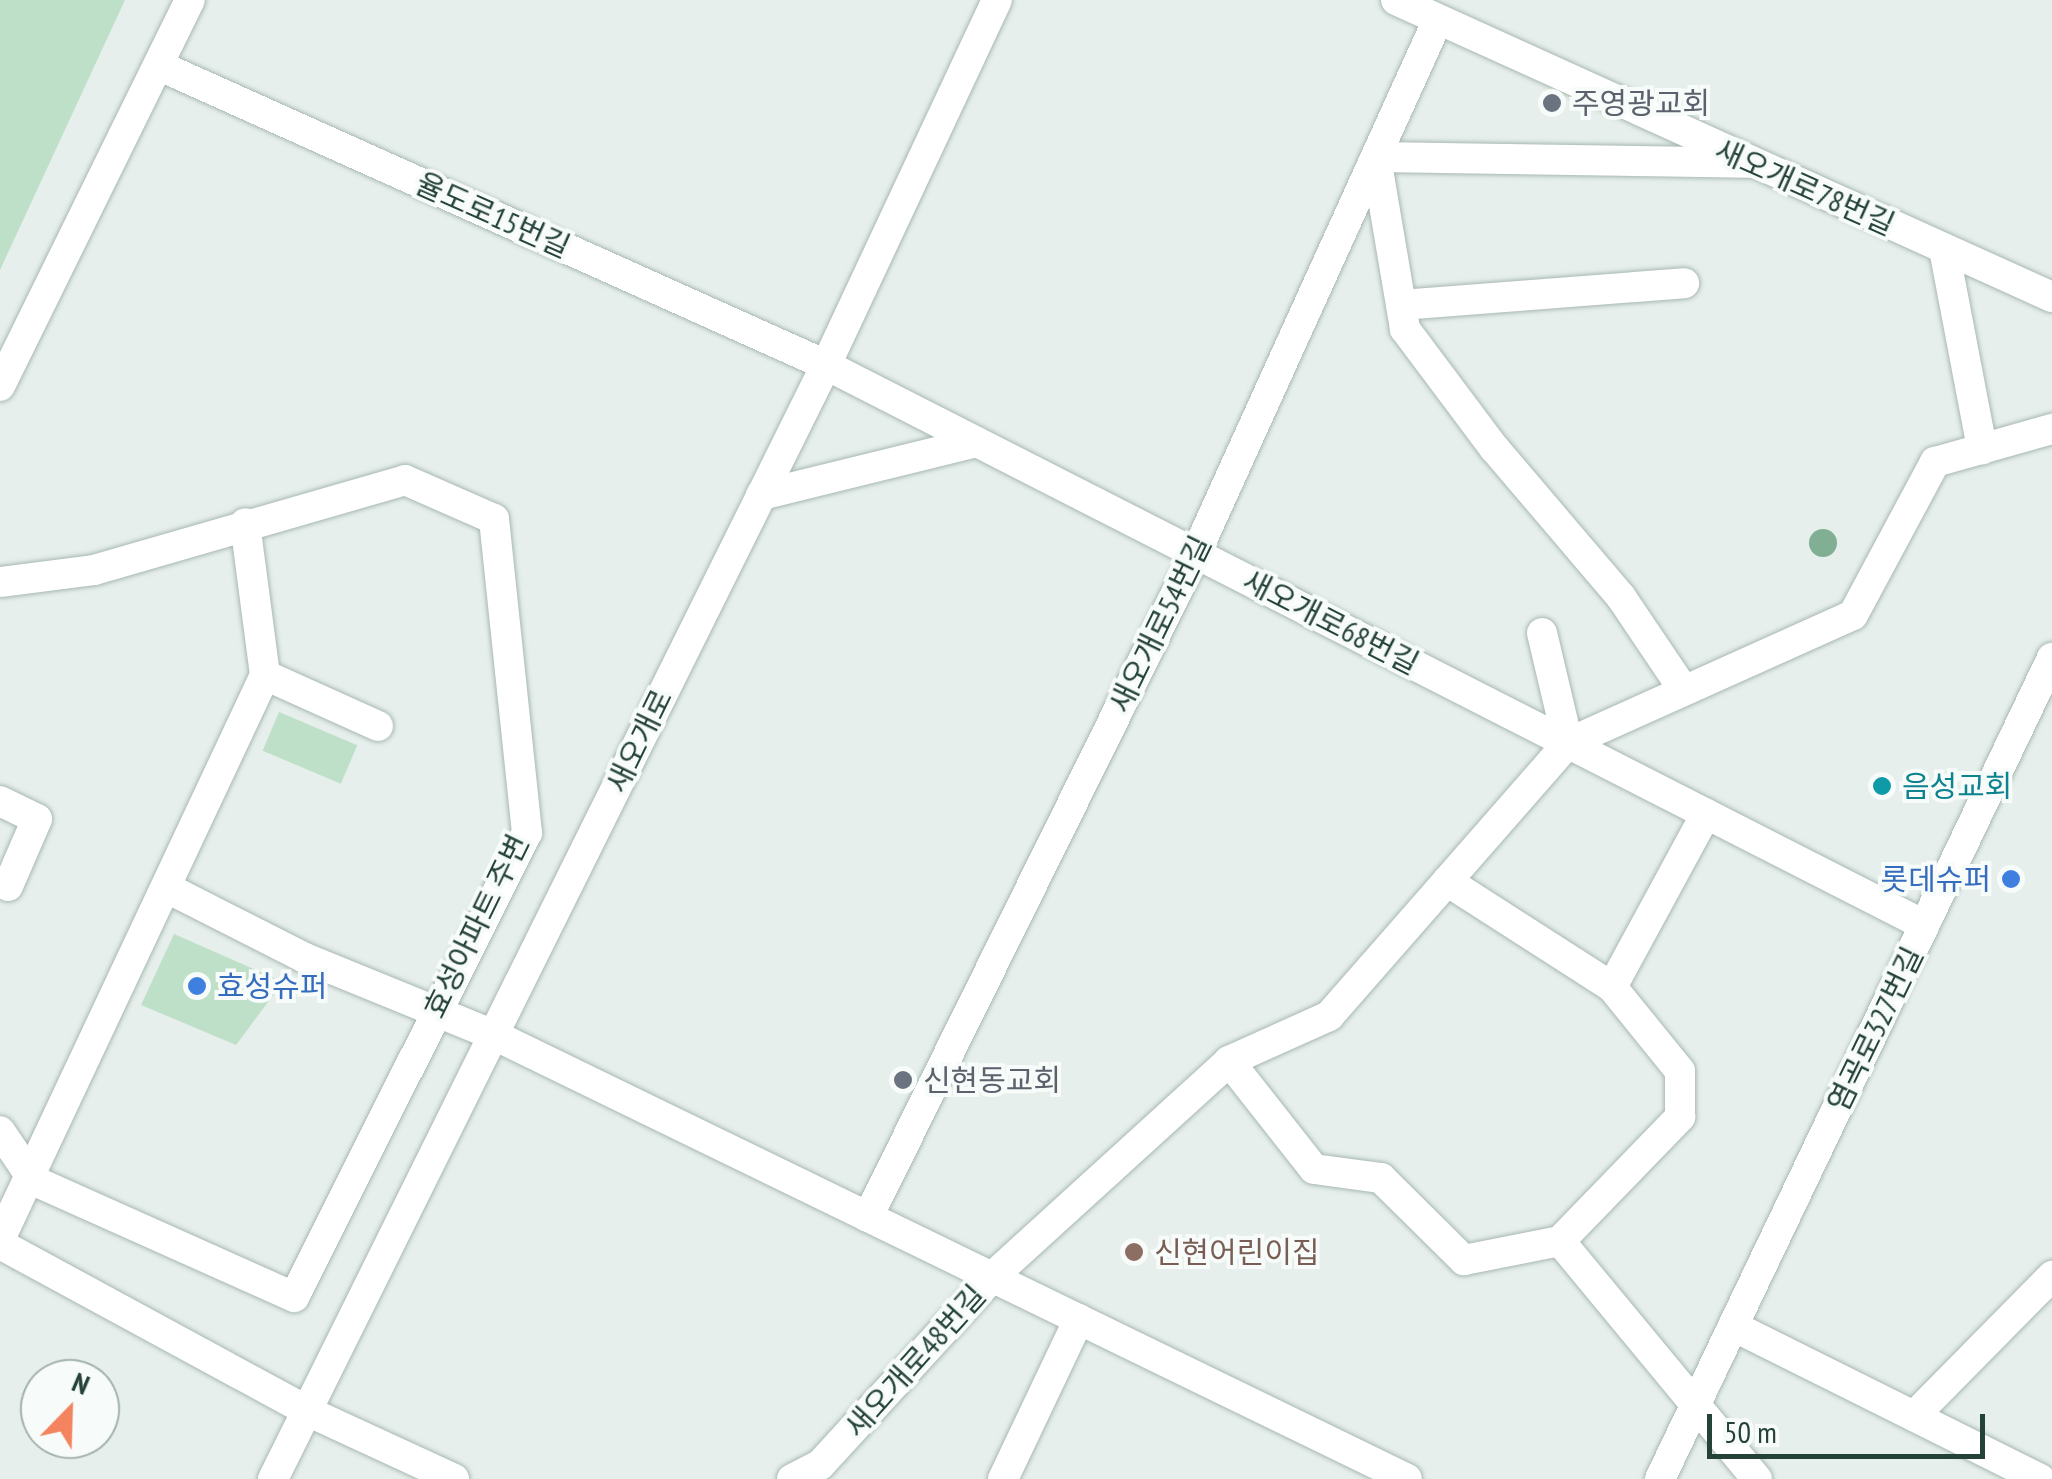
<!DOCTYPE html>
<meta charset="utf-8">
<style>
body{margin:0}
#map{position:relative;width:2052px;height:1479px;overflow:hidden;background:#e6efeb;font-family:"PT Sans Narrow","Noto Sans KR",sans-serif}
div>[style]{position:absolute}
.green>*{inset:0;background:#bfe0c8;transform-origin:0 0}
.roads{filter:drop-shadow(0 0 2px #a8b8b2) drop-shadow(0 0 2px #a8b8b2)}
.minor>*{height:30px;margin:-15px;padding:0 15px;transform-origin:15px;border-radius:15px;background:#fff}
.trees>*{width:28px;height:28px;margin:-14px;border-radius:50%;background:#80af93}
.dots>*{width:28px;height:28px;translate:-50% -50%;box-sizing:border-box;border:5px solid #f7fbf9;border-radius:50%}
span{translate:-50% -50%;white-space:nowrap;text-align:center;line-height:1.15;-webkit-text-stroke:8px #f7fbf9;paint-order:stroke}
.worship-label{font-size:30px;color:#5b616d}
.left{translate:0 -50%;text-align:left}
.street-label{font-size:30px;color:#24423a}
.culture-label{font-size:30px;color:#0d838f}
.shop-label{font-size:30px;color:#366cbe}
.right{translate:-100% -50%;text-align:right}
.education-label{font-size:30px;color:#785e54}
.north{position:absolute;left:20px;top:1359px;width:100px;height:100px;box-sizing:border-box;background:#f7fbf9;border:2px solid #a3b1ad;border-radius:50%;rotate:23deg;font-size:28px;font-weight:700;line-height:40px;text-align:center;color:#24423a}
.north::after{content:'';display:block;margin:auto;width:35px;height:45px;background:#f4845f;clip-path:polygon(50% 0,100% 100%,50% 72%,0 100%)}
.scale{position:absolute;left:1707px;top:1414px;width:278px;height:45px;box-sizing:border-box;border:5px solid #24423a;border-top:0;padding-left:12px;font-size:30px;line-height:35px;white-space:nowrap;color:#24423a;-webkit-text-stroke:8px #f7fbf9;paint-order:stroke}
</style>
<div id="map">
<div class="green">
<i style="clip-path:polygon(0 0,125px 0,0 270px)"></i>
<i style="left:279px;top:712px;width:85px;height:42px;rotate:23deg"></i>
<i style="clip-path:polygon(174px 934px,283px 982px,236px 1045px,141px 1005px)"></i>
</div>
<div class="roads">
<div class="minor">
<i style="left:1396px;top:0;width:720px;rotate:24.36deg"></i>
<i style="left:160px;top:66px;width:730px;rotate:24.18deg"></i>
<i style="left:826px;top:365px;width:1233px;rotate:27.02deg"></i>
<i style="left:1944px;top:249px;width:204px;rotate:79.2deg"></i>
<i style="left:1401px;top:305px;width:284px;rotate:-4.4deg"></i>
<i style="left:0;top:386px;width:430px;rotate:-63.8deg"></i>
<i style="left:761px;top:495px;width:222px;rotate:-13.8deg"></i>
<i style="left:0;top:582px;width:95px;rotate:-7.3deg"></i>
<i style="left:94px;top:570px;width:324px;rotate:-16.1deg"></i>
<i style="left:405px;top:480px;width:97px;rotate:23.7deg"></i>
<i style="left:494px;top:519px;width:316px;rotate:84deg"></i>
<i style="left:527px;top:833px;width:519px;rotate:116.66deg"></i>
<i style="left:294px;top:1297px;width:286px;rotate:-155.9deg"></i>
<i style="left:33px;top:1180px;width:59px;rotate:-124deg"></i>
<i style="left:1542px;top:633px;width:113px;rotate:76.7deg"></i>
<i style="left:265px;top:675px;width:124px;rotate:24.3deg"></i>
<i style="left:1683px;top:689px;width:111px;rotate:-124deg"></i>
<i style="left:1621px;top:597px;width:196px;rotate:-130.4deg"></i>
<i style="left:1494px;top:448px;width:149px;rotate:-126.8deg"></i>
<i style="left:1405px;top:329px;width:174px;rotate:-99.6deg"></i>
<i style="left:1376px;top:157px;width:374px;rotate:0.9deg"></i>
<i style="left:0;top:801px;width:41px;rotate:25.9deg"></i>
<i style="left:37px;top:819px;width:73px;rotate:113.4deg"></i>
<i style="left:167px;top:888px;width:155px;rotate:26.9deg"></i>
<i style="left:305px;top:958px;width:204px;rotate:22.2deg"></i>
<i style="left:494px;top:1035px;width:1015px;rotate:25.93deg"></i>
<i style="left:1612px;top:987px;width:197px;rotate:-61.5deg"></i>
<i style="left:1229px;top:1061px;width:137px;rotate:51.8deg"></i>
<i style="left:1314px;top:1169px;width:68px;rotate:7.7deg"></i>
<i style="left:1381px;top:1178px;width:117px;rotate:44.7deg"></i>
<i style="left:1464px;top:1260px;width:98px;rotate:-11.2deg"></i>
<i style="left:1560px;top:1241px;width:173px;rotate:-45.9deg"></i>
<i style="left:1680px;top:1117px;width:46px;rotate:-90deg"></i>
<i style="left:1680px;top:1071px;width:108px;rotate:-129deg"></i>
<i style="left:1612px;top:987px;width:196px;rotate:-147.3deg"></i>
<i style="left:868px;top:1217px;width:741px;rotate:-63.71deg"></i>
<i style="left:1196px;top:553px;width:581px;rotate:-65.6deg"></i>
<i style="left:0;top:1239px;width:623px;rotate:-64.83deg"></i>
<i style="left:265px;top:675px;width:153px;rotate:-97.5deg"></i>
<i style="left:1560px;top:1241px;width:309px;rotate:50.4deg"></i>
<i style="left:0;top:1244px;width:349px;rotate:28.5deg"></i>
<i style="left:307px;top:1411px;width:162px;rotate:24.8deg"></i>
<i style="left:1733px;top:1326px;width:343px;rotate:26.5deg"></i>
<i style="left:1914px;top:1416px;width:197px;rotate:-45.4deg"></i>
<i style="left:273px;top:1479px;width:1244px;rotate:-63.6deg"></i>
<i style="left:826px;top:365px;width:403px;rotate:-64.9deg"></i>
<i style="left:792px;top:1479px;width:31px;rotate:-27deg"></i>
<i style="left:820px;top:1465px;width:255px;rotate:-47.5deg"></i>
<i style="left:992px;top:1277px;width:321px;rotate:-42.3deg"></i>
<i style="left:1229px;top:1061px;width:110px;rotate:-24.2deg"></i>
<i style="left:1329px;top:1016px;width:363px;rotate:-48.8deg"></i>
<i style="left:1568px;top:743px;width:312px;rotate:-24.2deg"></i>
<i style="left:1853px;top:615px;width:174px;rotate:-61.8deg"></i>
<i style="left:1935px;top:462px;width:122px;rotate:-15.8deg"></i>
<i style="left:1003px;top:1479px;width:177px;rotate:-64.6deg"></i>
<i style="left:1660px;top:1479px;width:910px;rotate:-64.48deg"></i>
</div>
</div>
<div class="trees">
<i style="left:1823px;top:543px"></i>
</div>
<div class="dots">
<i style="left:1552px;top:103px;background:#6b7280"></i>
<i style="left:1882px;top:786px;background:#0f9aa8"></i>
<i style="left:2011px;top:879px;background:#3f7fe0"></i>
<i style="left:197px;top:986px;background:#3f7fe0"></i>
<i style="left:903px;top:1080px;background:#6b7280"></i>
<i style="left:1134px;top:1252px;background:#8d6e63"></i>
</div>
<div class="worship-label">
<span class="left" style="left:1572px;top:103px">주영광교회</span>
<span class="left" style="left:923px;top:1080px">신현동교회</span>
</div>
<div class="street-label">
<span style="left:1805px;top:187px;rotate:24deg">새오개로78번길</span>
<span style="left:493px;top:215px;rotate:24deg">율도로15번길</span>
<span style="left:1331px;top:622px;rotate:27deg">새오개로68번길</span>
<span style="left:1160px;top:624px;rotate:-64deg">새오개로54번길</span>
<span style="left:639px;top:741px;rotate:-64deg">새오개로</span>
<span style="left:476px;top:926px;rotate:-64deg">효성아파트 주변</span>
<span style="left:1875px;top:1029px;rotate:-64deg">염곡로327번길</span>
<span style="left:915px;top:1361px;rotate:-48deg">새오개로48번길</span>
</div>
<div class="culture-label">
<span class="left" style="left:1902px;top:786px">음성교회</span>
</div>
<div class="shop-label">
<span class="right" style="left:1991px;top:879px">롯데슈퍼</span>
<span class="left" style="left:217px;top:986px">효성슈퍼</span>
</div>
<div class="education-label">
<span class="left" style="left:1154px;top:1252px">신현어린이집</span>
</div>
<div class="north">N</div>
<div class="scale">50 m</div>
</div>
